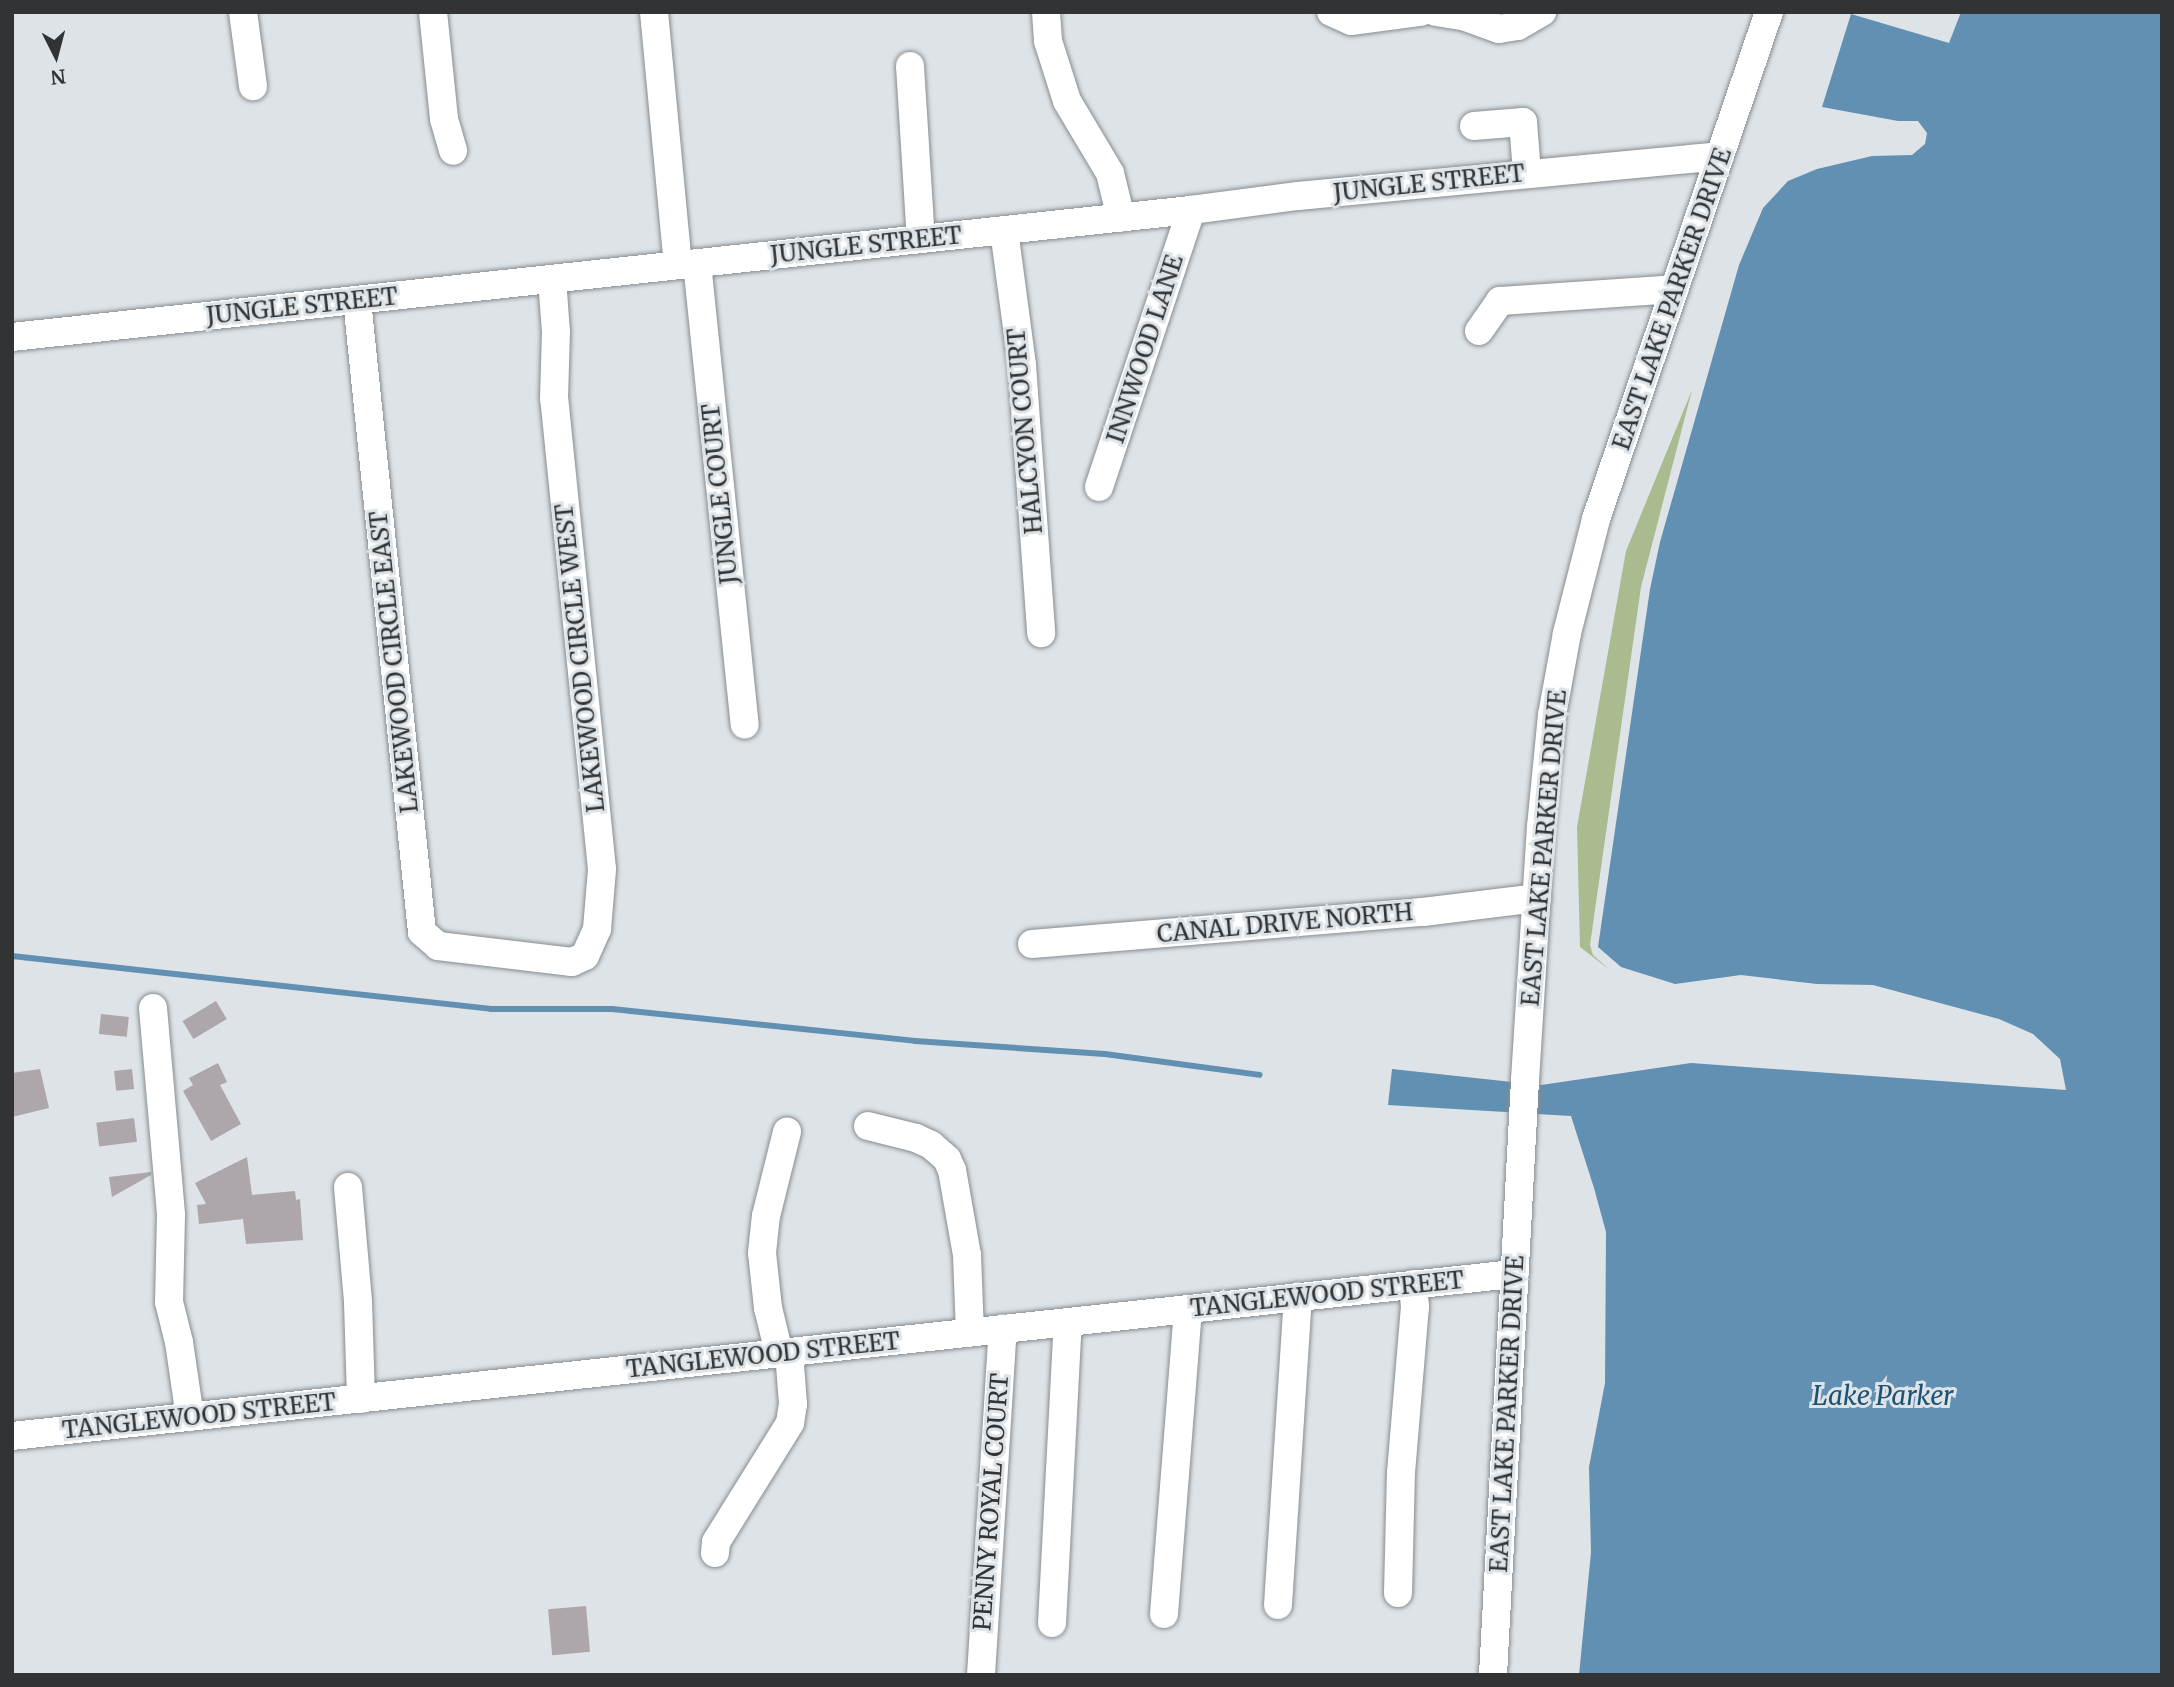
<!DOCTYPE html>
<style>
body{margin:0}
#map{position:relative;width:2174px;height:1687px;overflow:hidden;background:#dde3e7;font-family:Merriweather,serif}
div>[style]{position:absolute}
.green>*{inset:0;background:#abbb90}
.water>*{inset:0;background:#6290b2}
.stream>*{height:6px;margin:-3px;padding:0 3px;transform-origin:3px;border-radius:3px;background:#6290b2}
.building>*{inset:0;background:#ada6aa;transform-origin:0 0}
.roads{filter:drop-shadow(0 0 2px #878c90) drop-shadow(0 0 2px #878c90)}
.minor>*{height:28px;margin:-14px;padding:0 14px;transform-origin:14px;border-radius:14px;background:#fff}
span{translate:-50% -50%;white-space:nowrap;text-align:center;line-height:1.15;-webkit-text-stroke:6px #dde3e7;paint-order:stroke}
.street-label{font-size:24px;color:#313335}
.water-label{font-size:26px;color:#1b5174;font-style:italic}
.frame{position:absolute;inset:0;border:14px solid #313335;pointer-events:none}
.north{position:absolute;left:21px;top:21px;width:70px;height:70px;-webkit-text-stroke:5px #dde3e7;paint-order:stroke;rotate:174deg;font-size:19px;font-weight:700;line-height:28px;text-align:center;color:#313335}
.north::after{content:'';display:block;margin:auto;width:24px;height:32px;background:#313335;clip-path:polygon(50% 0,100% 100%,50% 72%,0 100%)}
</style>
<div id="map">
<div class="green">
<i style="clip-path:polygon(1692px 390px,1641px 587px,1590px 945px,1593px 955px,1610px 970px,1580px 947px,1577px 827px,1626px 551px)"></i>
</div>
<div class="water">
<i style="clip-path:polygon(1961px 12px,2162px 12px,2162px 1675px,1579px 1675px,1591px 1552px,1589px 1467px,1605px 1383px,1606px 1232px,1594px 1188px,1571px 1116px,1388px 1105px,1392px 1069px,1541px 1085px,1691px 1063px,2066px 1090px,2060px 1059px,2033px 1034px,1999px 1019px,1873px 985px,1817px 984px,1741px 975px,1675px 984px,1621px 967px,1598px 947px,1650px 589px,1660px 542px,1739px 265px,1763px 208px,1788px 181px,1817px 169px,1872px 156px,1912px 155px,1925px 144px,1927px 133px,1918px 121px,1898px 121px,1822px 107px,1851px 14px,1949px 43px)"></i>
</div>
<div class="stream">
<i style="left:12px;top:956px;width:482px;rotate:6.3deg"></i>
<i style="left:491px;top:1009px;width:121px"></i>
<i style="left:612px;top:1009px;width:305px;rotate:6deg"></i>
<i style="left:915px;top:1041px;width:190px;rotate:3.9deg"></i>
<i style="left:1105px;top:1054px;width:156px;rotate:7.7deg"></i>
</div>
<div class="building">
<i style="left:216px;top:1001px;width:21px;height:39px;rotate:59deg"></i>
<i style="left:101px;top:1014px;width:28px;height:20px;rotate:6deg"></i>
<i style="clip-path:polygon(218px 1063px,227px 1082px,220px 1085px,241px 1124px,211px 1141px,183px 1091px,193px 1085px,189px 1078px)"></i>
<i style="clip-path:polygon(40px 1069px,49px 1108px,12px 1117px,12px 1073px)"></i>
<i style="left:132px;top:1069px;width:20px;height:18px;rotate:84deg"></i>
<i style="left:134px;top:1118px;width:24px;height:38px;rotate:83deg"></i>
<i style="clip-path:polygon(247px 1157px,252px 1195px,295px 1191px,296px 1200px,300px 1199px,303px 1240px,246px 1244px,243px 1219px,199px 1224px,197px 1205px,206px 1204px,195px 1183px)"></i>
<i style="clip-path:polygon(151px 1172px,151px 1175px,112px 1197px,109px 1177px)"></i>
<i style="left:586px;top:1606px;width:46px;height:38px;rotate:85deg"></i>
</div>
<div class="roads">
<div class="minor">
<i style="left:243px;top:12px;width:75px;rotate:82.3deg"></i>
<i style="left:433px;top:12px;width:108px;rotate:84.1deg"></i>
<i style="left:444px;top:119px;width:33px;rotate:74deg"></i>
<i style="left:654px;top:12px;width:254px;rotate:84.6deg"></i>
<i style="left:1046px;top:12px;width:29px;rotate:86deg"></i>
<i style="left:1048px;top:41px;width:63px;rotate:72.4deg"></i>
<i style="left:1067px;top:101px;width:84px;rotate:59.2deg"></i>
<i style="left:1110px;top:173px;width:46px;rotate:76.3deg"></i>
<i style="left:1331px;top:12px;width:22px;rotate:24deg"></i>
<i style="left:1351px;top:21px;width:70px;rotate:-7.4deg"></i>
<i style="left:1436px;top:12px;width:30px;rotate:9deg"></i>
<i style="left:1466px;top:17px;width:35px;rotate:20deg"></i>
<i style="left:1499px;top:29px;width:19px;rotate:-9deg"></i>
<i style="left:1518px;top:26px;width:28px;rotate:-30deg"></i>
<i style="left:910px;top:66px;width:173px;rotate:86.4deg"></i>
<i style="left:1474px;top:126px;width:49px;rotate:-4.7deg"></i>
<i style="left:1523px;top:122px;width:51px;rotate:85.5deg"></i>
<i style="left:1004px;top:230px;width:136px;rotate:82.4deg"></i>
<i style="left:1022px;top:365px;width:269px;rotate:85.9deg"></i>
<i style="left:697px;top:263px;width:464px;rotate:84.1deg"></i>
<i style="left:357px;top:300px;width:635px;rotate:84.13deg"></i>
<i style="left:422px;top:932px;width:21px;rotate:41deg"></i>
<i style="left:438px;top:946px;width:135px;rotate:6.8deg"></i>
<i style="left:572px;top:962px;width:14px;rotate:-25deg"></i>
<i style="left:585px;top:956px;width:30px;rotate:-66deg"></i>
<i style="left:597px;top:929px;width:60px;rotate:-85.2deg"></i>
<i style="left:602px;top:869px;width:472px;rotate:-95.8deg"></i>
<i style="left:554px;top:399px;width:67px;rotate:-88.3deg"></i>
<i style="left:556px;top:332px;width:53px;rotate:-94.3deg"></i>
<i style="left:1479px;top:331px;width:37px;rotate:-55deg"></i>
<i style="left:1500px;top:301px;width:175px;rotate:-3.9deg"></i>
<i style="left:12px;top:337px;width:1186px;rotate:-6.15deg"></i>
<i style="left:1191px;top:210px;width:108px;rotate:-7.5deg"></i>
<i style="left:1298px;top:196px;width:424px;rotate:-5.4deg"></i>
<i style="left:1099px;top:487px;width:292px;rotate:-71.6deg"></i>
<i style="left:1032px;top:944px;width:392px;rotate:-4.7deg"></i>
<i style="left:1423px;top:912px;width:115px;rotate:-7deg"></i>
<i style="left:153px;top:1008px;width:208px;rotate:85deg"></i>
<i style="left:171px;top:1215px;width:87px;rotate:91.3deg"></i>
<i style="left:169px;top:1302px;width:41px;rotate:76deg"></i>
<i style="left:179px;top:1342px;width:76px;rotate:81.7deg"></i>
<i style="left:868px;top:1126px;width:49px;rotate:14deg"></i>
<i style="left:916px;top:1138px;width:17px;rotate:25deg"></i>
<i style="left:931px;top:1145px;width:21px;rotate:41deg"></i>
<i style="left:947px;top:1159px;width:12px;rotate:66deg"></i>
<i style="left:952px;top:1170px;width:86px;rotate:80deg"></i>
<i style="left:967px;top:1255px;width:77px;rotate:87.8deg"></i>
<i style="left:348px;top:1187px;width:115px;rotate:85deg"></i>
<i style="left:358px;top:1302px;width:97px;rotate:88.2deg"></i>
<i style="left:779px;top:1353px;width:46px;rotate:-103.7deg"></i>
<i style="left:768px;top:1308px;width:55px;rotate:-96.2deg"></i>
<i style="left:762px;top:1253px;width:37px;rotate:-84deg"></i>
<i style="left:766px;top:1216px;width:87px;rotate:-76deg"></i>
<i style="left:12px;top:1436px;width:1511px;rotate:-6.16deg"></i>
<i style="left:715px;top:1553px;width:11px;rotate:-85deg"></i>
<i style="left:716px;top:1542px;width:140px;rotate:-58.1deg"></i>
<i style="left:790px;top:1423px;width:19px;rotate:-81deg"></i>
<i style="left:793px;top:1404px;width:52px;rotate:-94.4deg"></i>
<i style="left:1398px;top:1593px;width:120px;rotate:-88.6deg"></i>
<i style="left:1401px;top:1473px;width:167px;rotate:-85.2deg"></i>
<i style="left:1415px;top:1307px;width:23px;rotate:-95deg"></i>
<i style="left:1278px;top:1605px;width:309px;rotate:-86.3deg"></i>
<i style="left:1164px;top:1614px;width:306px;rotate:-85.5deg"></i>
<i style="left:1052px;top:1623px;width:301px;rotate:-87deg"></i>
<i style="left:981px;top:1675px;width:347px;rotate:-86.4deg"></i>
<i style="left:1493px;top:1675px;width:596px;rotate:-86.92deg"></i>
<i style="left:1525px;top:1080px;width:254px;rotate:-86.4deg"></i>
<i style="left:1541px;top:827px;width:113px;rotate:-84.4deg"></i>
<i style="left:1552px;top:715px;width:83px;rotate:-79.6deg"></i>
<i style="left:1567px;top:633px;width:118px;rotate:-75.7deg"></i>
<i style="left:1596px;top:519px;width:536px;rotate:-71.16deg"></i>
</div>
</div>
<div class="street-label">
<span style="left:1429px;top:183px;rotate:-6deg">JUNGLE STREET</span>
<span style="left:866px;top:245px;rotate:-6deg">JUNGLE STREET</span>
<span style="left:1672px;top:299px;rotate:-71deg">EAST LAKE PARKER DRIVE</span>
<span style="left:302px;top:306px;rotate:-6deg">JUNGLE STREET</span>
<span style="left:1145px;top:349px;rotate:-72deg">INNWOOD LANE</span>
<span style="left:1025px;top:431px;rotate:-95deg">HALCYON COURT</span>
<span style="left:720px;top:494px;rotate:-96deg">JUNGLE COURT</span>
<span style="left:580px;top:658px;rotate:-96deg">LAKEWOOD CIRCLE WEST</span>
<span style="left:394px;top:662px;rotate:-96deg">LAKEWOOD CIRCLE EAST</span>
<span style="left:1544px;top:848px;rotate:-85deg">EAST LAKE PARKER DRIVE</span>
<span style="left:1285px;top:923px;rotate:-5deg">CANAL DRIVE NORTH</span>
<span style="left:1327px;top:1294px;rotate:-6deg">TANGLEWOOD STREET</span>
<span style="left:763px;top:1355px;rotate:-6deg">TANGLEWOOD STREET</span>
<span style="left:1507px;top:1414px;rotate:-87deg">EAST LAKE PARKER DRIVE</span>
<span style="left:199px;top:1416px;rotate:-6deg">TANGLEWOOD STREET</span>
<span style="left:991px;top:1502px;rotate:-86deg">PENNY ROYAL COURT</span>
</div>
<div class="water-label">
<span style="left:1883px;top:1396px">Lake Parker</span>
</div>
<div class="frame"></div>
<div class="north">N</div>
</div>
